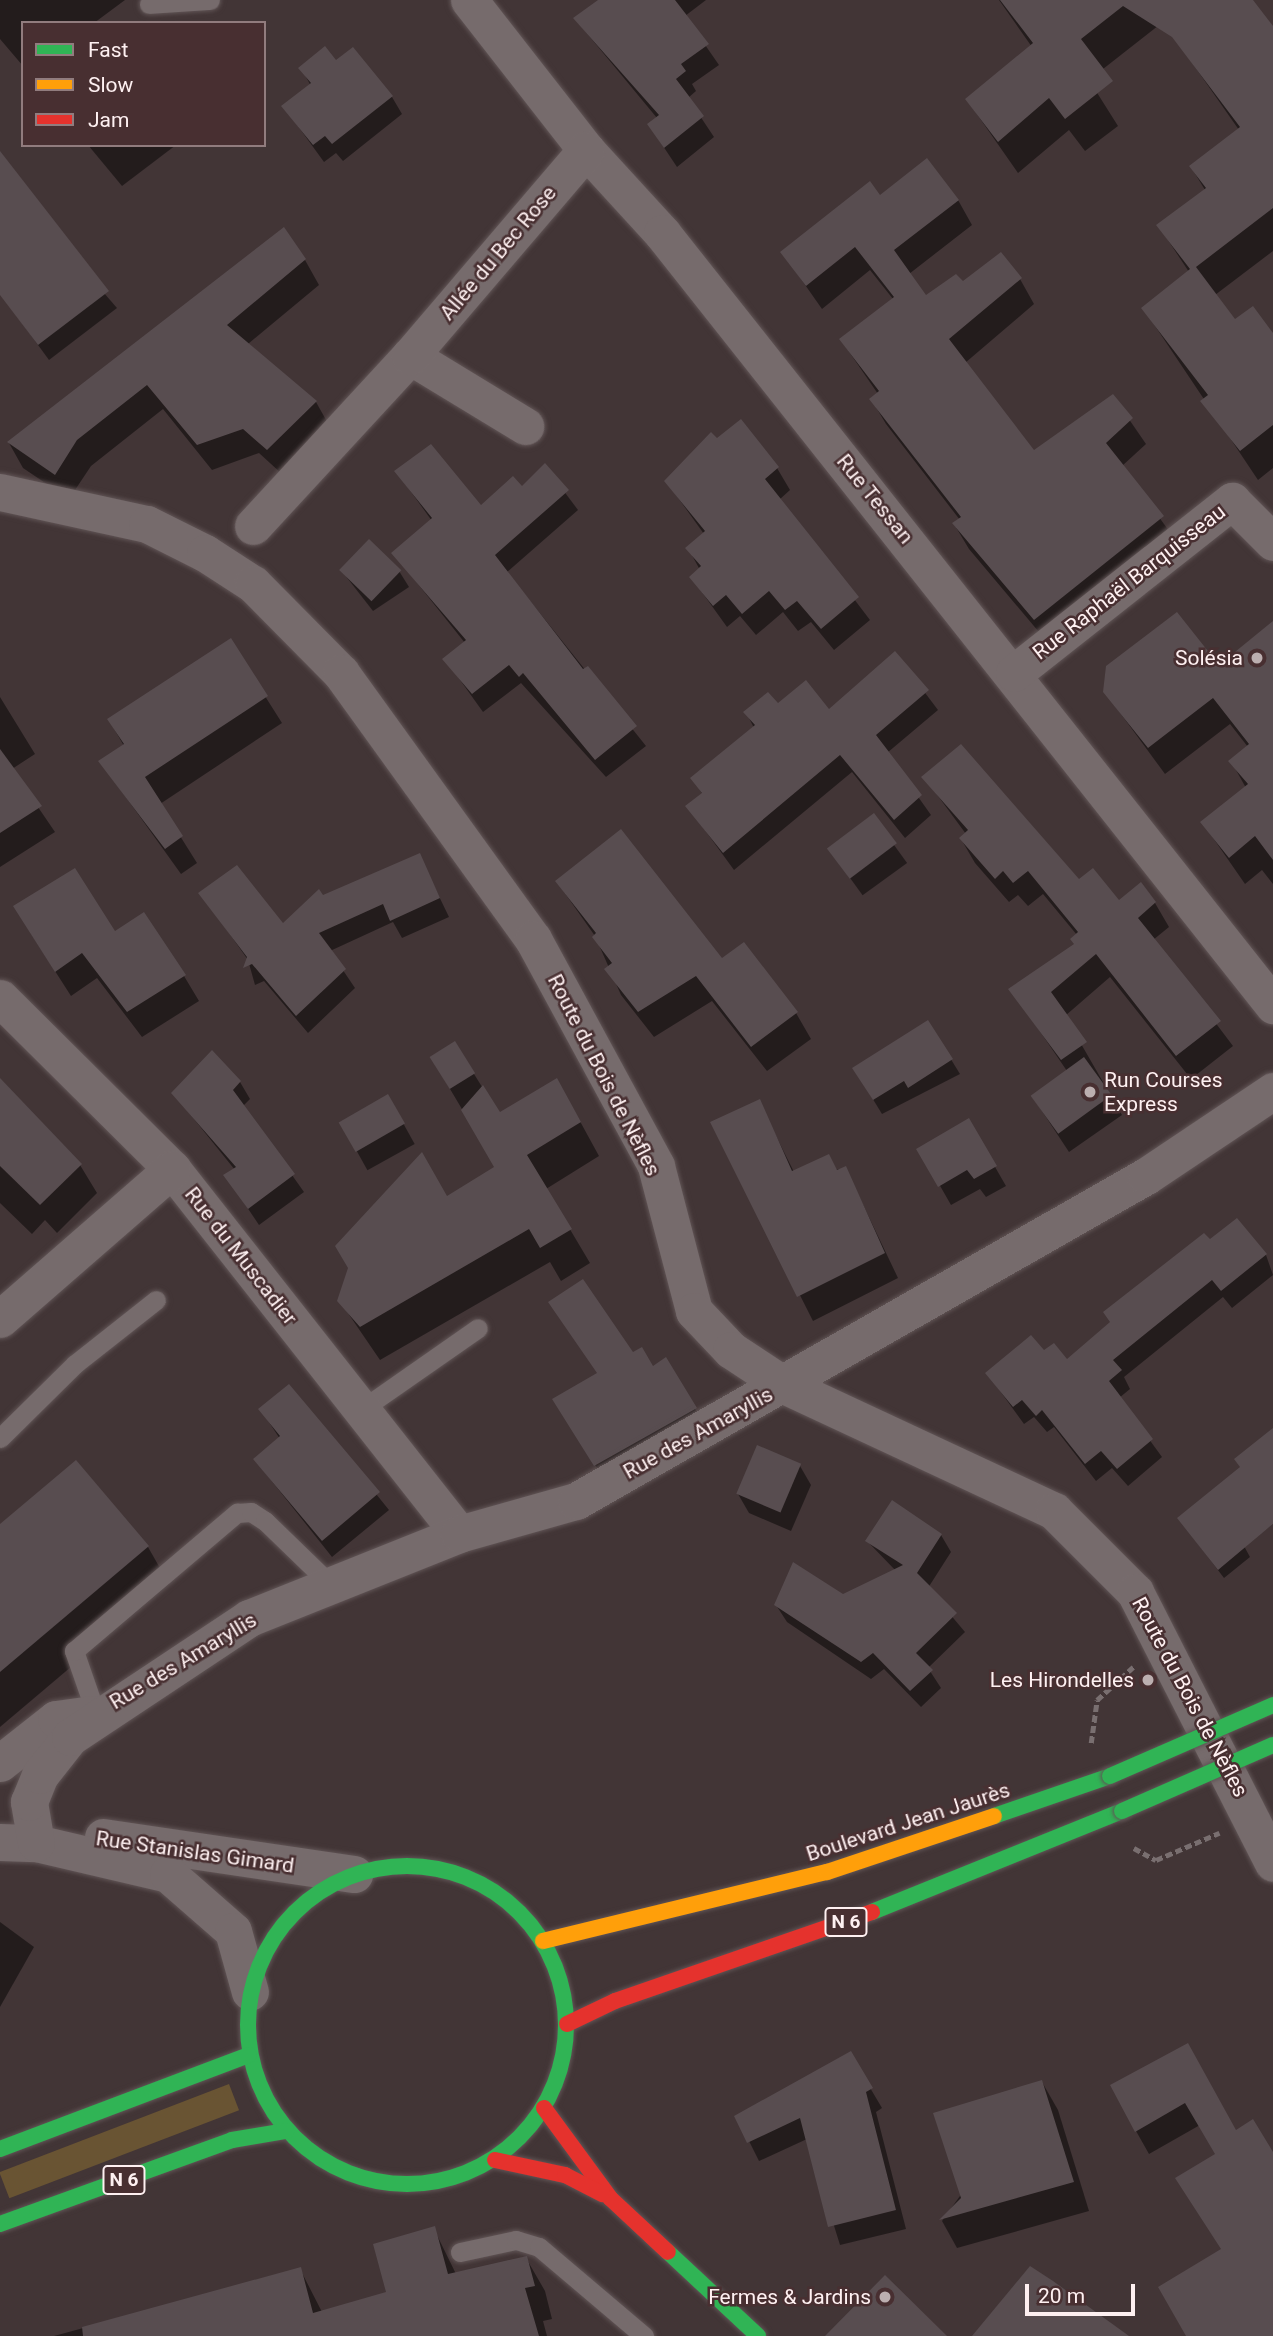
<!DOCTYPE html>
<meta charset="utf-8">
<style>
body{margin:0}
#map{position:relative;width:1273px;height:2336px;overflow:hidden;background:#423536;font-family:Roboto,sans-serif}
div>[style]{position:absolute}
.green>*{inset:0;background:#695433;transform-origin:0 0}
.shadow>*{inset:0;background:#0007;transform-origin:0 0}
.building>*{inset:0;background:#584d50;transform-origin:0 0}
.path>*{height:4.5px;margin-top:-2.25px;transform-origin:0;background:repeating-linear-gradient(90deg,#796f70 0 7px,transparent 0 10.5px)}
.roads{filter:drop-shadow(0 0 2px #605455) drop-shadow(0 0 2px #605455)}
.lane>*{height:19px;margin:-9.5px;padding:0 9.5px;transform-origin:9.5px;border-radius:9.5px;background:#766b6c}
.street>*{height:37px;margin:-18.5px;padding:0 18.5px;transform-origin:18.5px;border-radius:18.5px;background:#766b6c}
.fast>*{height:16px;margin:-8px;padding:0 8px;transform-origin:8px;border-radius:8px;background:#30b455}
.fast>.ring{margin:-8px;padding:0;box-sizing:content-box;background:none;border:16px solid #30b455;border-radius:50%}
.slow>*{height:16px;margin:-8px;padding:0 8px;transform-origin:8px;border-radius:8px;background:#ff9f0a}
.jam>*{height:16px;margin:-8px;padding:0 8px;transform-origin:8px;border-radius:8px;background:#e5322d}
.bridges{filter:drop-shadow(0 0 2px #605455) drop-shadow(0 0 2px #605455)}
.fast-bridge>*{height:16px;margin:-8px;padding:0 8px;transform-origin:8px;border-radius:8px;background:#30b455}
.dots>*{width:19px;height:19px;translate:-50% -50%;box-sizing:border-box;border:4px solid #482f31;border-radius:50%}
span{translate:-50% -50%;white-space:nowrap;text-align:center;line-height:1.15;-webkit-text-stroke:5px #482f31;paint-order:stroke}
.shield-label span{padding:2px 5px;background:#482f31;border:2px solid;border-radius:5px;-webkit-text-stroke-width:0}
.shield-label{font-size:19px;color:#fef0f1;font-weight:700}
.street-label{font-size:21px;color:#fef0f1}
.poi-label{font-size:21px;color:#fef0f1}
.right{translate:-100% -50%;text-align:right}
.left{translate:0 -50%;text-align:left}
.legend{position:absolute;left:21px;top:21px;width:245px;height:126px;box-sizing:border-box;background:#482f31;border:2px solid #917c7e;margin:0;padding:9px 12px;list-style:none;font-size:21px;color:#fef0f1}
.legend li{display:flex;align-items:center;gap:14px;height:35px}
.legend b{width:35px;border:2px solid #917c7e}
.scale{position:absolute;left:1025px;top:2284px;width:110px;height:32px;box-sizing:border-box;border:4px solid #fef0f1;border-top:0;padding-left:9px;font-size:21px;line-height:24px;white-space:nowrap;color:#fef0f1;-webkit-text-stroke:5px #482f31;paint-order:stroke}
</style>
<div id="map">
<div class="green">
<i style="left:229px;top:2084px;width:28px;height:246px;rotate:69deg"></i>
</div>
<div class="shadow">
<i style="clip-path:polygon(0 0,125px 0,94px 23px,23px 23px,23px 66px,0 39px)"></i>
<i style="clip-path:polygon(601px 0,706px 0,685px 16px,719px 65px,692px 84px,696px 91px,688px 98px,714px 137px,677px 167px,649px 125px,657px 118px,575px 19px)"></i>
<i style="clip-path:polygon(999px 0,1191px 0,1089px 80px,1118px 126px,1085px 151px,1069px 130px,1018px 173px,967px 100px,1032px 47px)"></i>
<i style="clip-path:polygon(1219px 0,1251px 0,1273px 29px,1273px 251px,1215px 295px,1235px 322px,1273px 336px,1273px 468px,1258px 480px,1143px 308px,1189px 272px,1158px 225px,1205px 190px,1191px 167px,1239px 130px,1172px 34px)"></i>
<i style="clip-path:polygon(336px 62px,392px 97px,402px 114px,343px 161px,336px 153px,324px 162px,284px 107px,311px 86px,301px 68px)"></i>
<i style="clip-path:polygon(88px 145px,176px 145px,122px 186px)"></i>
<i style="clip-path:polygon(0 173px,117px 308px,49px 360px,0 293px)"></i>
<i style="clip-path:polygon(879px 198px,958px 200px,972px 225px,909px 274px,926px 297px,963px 284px,1020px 279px,1034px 304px,965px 363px,1034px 452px,1113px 396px,1146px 444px,1122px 466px,1177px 542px,1049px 644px,969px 549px,954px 524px,960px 520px,886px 424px,871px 399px,878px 394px,841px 340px,893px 299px,870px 270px,822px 309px,782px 252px)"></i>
<i style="clip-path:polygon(305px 260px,319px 285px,248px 344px,316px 402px,330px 427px,282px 474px,259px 453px,212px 470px,163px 409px,91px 466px,69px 499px,23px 468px,9px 443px)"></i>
<i style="clip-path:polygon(716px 441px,777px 468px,790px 490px,779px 500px,870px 620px,834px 650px,811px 622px,798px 631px,783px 612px,756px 635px,740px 616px,727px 627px,691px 577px,700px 570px,688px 548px,704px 534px,666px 481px)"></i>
<i style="clip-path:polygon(545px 466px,578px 510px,507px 572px,646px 746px,606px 777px,521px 683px,483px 712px,445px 659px,465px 643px,394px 554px,432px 521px,396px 471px,480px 507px,522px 488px)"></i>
<i style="clip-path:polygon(341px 570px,399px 571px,409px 587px,373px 611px)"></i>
<i style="clip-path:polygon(1273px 623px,1273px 884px,1262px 870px,1245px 884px,1202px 822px,1246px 788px,1231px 761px,1248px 747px,1230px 724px,1165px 774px,1104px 691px,1219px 668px)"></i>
<i style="clip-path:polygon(230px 641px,282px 723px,160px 804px,197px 863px,181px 874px,100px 761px,124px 746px,109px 720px)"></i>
<i style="clip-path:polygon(895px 653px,938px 710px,887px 753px,931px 815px,905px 838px,852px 772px,734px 870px,688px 807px,703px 795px,693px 778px,754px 728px,746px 712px,829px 711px)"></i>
<i style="clip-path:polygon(0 697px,35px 754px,12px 769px,55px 832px,0 867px)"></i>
<i style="clip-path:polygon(924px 777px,1079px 882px,1118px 902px,1155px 903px,1169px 927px,1153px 940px,1233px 1046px,1191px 1079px,1110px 977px,1065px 1016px,1122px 1115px,1069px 1152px,1032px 1096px,1067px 1071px,1011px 989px,1076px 945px,1077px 935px,1043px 894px,1028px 906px,1018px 895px,1009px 902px,975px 863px,961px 839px,966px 834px)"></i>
<i style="left:873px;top:816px;width:58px;height:55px;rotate:54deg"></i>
<i style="clip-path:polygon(419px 855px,449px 917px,402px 938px,393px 922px,330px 951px,355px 988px,308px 1033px,264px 981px,255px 985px,248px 960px,201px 893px,283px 926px,322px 897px)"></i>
<i style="clip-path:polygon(557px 882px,722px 960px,796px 1013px,811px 1039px,767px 1071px,712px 1001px,654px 1037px,621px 995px,595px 936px)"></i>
<i style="clip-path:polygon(30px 932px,184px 976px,199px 1001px,142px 1037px,97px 978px,71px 996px)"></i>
<i style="clip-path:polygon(928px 1022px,960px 1074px,882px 1114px,863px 1083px)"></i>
<i style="clip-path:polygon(212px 1052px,240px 1082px,250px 1099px,243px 1106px,304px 1192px,259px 1225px,226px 1176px,235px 1170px,173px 1093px)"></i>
<i style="clip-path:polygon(431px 1057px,474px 1074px,499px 1114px,576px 1114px,599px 1156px,546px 1189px,590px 1263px,561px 1281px,550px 1262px,380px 1360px,339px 1300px,447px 1198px,497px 1168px)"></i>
<i style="clip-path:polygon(0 1085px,80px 1165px,97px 1193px,57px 1233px,45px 1220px,32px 1234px,0 1203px)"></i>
<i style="left:388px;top:1096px;width:55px;height:54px;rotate:61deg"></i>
<i style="clip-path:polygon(759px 1102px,794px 1172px,846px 1169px,898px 1278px,813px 1321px,713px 1123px)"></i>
<i style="clip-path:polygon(968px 1120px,1006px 1186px,986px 1197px,980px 1189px,951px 1205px,919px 1149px)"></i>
<i style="clip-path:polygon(1237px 1220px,1266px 1255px,1273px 1275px,1232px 1308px,1223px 1297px,1124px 1377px,1130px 1389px,1119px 1398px,1162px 1457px,1128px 1486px,1112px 1468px,1096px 1481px,1054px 1427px,1047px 1432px,1034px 1417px,1024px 1424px,987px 1373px,1044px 1353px,1067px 1361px)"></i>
<i style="clip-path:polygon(633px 1354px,695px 1409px,705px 1425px,606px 1482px,564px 1416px)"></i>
<i style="clip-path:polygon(289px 1386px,389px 1510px,332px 1557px,255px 1460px,280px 1439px,261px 1410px)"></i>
<i style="clip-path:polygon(1273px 1446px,1273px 1524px,1244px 1546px,1250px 1557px,1224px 1578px,1179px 1519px)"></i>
<i style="clip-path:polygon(76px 1462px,148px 1547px,169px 1584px,0 1727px,0 1526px)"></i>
<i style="clip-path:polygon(800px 1466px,811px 1485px,791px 1531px,749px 1513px,738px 1494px)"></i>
<i style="clip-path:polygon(941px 1535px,951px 1552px,928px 1588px,965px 1632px,928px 1668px,941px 1688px,921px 1707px,884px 1669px,871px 1679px,787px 1622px,776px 1605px,842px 1596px,896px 1571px,867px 1541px)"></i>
<i style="clip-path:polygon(0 1922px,34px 1947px,0 2007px)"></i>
<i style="clip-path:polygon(1188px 2046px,1236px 2132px,1273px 2155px,1273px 2336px,1188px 2336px,1222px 2251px,1217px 2155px,1200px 2125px,1149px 2154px,1136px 2131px)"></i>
<i style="clip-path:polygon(850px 2054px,882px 2108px,876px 2112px,906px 2229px,840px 2245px,807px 2139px,759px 2161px,737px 2117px)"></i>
<i style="clip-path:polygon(1042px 2082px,1058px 2110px,1089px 2211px,957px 2248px,942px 2221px)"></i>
<i style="clip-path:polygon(434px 2229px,456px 2274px,526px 2258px,545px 2291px,552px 2319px,543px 2321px,547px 2336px,54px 2336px,300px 2269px,322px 2312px,388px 2293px)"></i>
</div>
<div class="building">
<i style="clip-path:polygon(598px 0,675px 0,709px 44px,681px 64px,686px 71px,676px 79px,704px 116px,664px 148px,647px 124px,659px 115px,573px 18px)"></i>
<i style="clip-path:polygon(1000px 0,1253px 0,1273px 26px,1273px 208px,1196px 267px,1235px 319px,1253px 306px,1273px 333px,1273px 425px,1240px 451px,1200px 401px,1208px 395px,1141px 308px,1190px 269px,1156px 225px,1206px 188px,1189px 166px,1240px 127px,1172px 37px,1123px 6px,1081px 39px,1113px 81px,1065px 119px,1049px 98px,998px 142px,965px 99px,1033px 43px)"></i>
<i style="clip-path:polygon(325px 46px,336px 60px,353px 47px,393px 96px,332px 144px,325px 136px,313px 145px,281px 106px,311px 83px,298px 68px)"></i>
<i style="clip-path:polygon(0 151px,109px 291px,38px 345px,0 295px)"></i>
<i style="clip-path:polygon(927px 158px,959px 200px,894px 250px,926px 295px,956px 274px,963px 281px,1001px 252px,1022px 278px,949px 339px,1034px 450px,1113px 394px,1133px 418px,1106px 443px,1164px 516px,1034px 620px,952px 523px,961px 517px,869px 399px,879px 391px,839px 339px,894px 297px,855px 247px,806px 286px,780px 252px,870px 181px,880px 195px)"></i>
<i style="clip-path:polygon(284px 227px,306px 259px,227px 325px,317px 401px,267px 450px,243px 429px,197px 445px,147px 385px,77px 440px,55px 475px,7px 442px)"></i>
<i style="clip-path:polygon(741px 419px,779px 467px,765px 479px,859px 597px,821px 629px,797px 601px,785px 610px,769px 591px,742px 614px,726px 595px,713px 606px,689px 577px,701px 566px,685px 548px,705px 531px,664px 481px,711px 432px,717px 438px)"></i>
<i style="clip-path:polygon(431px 444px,481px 505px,513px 476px,522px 486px,545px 463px,569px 490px,495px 555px,583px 669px,588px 666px,637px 726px,595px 760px,523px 673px,519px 677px,509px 665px,472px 694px,442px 659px,466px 640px,391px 553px,432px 518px,394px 471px)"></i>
<i style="left:369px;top:539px;width:45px;height:43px;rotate:44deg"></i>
<i style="clip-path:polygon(1177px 612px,1219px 665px,1273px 621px,1273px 860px,1255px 836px,1229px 858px,1200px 822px,1248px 784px,1228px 761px,1249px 744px,1213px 698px,1148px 748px,1103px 692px,1106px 666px)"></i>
<i style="clip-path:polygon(231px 638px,268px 696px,145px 777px,183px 836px,165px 849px,98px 761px,124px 744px,107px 719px)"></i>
<i style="clip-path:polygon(895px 651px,929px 690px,876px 735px,922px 795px,894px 820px,840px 755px,723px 853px,685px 806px,702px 793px,690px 778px,755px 725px,743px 712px,768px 692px,778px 703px,806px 680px,829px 709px)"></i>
<i style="clip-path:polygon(961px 744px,1079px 879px,1093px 868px,1119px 900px,1141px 882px,1156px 902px,1138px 918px,1221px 1021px,1176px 1056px,1096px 954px,1051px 992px,1087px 1042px,1061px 1060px,1008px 989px,1074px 944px,1070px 939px,1078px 932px,1028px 871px,1013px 883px,1003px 871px,995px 879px,959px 838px,968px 830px,921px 777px)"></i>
<i style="clip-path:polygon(0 749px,42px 806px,0 833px)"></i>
<i style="left:874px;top:813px;width:38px;height:59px;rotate:53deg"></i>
<i style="clip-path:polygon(621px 829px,722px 958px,744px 942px,798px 1012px,751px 1047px,696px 976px,638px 1012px,604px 969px,612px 963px,592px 937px,596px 933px,555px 881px)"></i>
<i style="clip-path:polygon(420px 853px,440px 898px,390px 921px,383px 904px,319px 933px,346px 969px,296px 1016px,252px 964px,243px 968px,247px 957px,198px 893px,237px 865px,283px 923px,319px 889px,323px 895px)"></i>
<i style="clip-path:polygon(75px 868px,115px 931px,144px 912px,186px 975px,127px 1012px,82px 953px,55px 972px,13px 906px)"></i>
<i style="clip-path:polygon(928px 1020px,953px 1059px,908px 1088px,904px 1081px,873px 1100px,852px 1068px)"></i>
<i style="left:455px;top:1041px;width:38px;height:30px;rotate:58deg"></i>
<i style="clip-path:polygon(212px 1050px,241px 1081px,233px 1090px,295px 1174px,248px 1209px,223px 1175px,236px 1167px,171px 1093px)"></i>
<i style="left:1084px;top:1057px;width:47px;height:66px;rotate:54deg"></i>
<i style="clip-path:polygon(0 1078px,82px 1164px,40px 1205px,0 1166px)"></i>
<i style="clip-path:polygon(557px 1078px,581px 1122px,527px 1155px,572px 1229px,540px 1248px,529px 1229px,360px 1327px,337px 1301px,348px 1268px,335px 1246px,422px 1152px,447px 1196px,494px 1167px,461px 1110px,483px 1085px,500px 1112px)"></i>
<i style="left:388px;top:1094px;width:34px;height:57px;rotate:60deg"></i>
<i style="clip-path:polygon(760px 1099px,792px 1171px,829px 1154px,837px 1170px,846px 1166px,885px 1253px,797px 1297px,710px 1122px)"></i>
<i style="clip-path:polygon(969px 1118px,997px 1166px,974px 1179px,967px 1170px,938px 1187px,916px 1149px)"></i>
<i style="clip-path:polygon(1237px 1218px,1267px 1254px,1221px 1291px,1212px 1280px,1113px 1360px,1122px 1370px,1109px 1381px,1153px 1439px,1117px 1469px,1101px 1451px,1085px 1464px,1042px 1410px,1036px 1416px,1022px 1400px,1013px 1407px,985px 1373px,1031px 1335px,1044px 1350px,1054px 1343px,1067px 1359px,1110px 1322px,1103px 1312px,1204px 1233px,1210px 1239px)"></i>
<i style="clip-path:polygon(583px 1279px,633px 1352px,642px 1347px,653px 1366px,666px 1357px,697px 1408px,594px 1466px,552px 1399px,597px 1373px,548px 1302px)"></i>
<i style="clip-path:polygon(289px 1384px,380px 1492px,322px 1541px,253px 1459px,280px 1436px,258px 1409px)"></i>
<i style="clip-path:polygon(1273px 1428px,1273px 1524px,1218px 1570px,1177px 1518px,1240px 1467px,1234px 1459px)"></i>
<i style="left:757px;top:1445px;width:48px;height:53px;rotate:23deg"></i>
<i style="clip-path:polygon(76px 1460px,149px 1546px,0 1672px,0 1524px)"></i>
<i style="clip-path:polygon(892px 1500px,942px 1534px,917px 1573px,957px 1613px,916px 1653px,933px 1670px,910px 1691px,873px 1653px,861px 1662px,774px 1605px,793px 1562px,843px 1594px,903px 1565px,865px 1541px)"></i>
<i style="clip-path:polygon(1188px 2043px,1236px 2130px,1253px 2119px,1273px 2152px,1273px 2336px,1186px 2336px,1158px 2287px,1221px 2249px,1175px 2178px,1215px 2154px,1185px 2103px,1135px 2132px,1110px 2085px)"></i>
<i style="clip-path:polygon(851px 2051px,873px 2088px,866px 2092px,896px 2210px,828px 2227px,800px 2118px,747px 2143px,734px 2116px)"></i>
<i style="clip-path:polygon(1042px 2080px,1074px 2182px,939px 2220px,961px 2198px,933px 2113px)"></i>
<i style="clip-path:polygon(435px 2226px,448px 2274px,527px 2256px,535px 2286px,525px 2288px,539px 2336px,83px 2336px,82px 2327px,301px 2267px,313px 2313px,386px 2292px,373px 2244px)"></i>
<i style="clip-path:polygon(1030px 2266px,1053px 2281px,1129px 2336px,972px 2336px)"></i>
<i style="clip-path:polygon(885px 2275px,947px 2336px,825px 2336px)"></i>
</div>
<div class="path">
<i style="left:1091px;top:1743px;width:43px;rotate:-82.1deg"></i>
<i style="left:1097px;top:1700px;width:49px;rotate:-42.5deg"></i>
<i style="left:1134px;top:1848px;width:25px;rotate:29deg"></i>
<i style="left:1156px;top:1860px;width:69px;rotate:-23.2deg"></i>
</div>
<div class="roads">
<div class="lane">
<i style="left:149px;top:4px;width:61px;rotate:-3.8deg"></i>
<i style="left:362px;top:1409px;width:141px;rotate:-34.9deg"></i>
<i style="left:0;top:1438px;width:105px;rotate:-44.6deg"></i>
<i style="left:75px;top:1364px;width:103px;rotate:-38.3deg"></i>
<i style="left:96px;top:1714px;width:67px;rotate:-109.2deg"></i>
<i style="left:74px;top:1651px;width:214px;rotate:-40.3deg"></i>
<i style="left:237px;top:1513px;width:14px;rotate:-4deg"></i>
<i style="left:251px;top:1512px;width:17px;rotate:33deg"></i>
<i style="left:265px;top:1521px;width:92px;rotate:44.1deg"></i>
<i style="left:460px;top:2252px;width:57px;rotate:-12.1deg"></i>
<i style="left:516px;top:2240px;width:24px;rotate:17deg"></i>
<i style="left:539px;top:2247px;width:138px;rotate:40.3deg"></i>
</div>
<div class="street">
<i style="left:469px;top:0;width:190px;rotate:52deg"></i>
<i style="left:586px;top:150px;width:113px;rotate:47.5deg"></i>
<i style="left:662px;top:233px;width:985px;rotate:51.64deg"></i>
<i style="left:410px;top:356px;width:135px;rotate:31.3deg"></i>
<i style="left:0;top:492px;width:150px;rotate:12.3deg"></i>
<i style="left:147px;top:524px;width:65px;rotate:26.6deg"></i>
<i style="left:205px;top:553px;width:57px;rotate:32.9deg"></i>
<i style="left:253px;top:584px;width:125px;rotate:45.3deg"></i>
<i style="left:341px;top:673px;width:328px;rotate:54.2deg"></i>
<i style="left:533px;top:939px;width:258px;rotate:61.5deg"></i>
<i style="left:656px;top:1166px;width:150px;rotate:75.3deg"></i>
<i style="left:694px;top:1311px;width:54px;rotate:46.5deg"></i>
<i style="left:731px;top:1350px;width:64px;rotate:33.4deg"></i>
<i style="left:784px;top:1385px;width:298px;rotate:25deg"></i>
<i style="left:1054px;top:1511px;width:115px;rotate:45deg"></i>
<i style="left:1135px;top:1592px;width:304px;rotate:63deg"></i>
<i style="left:253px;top:526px;width:231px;rotate:-47.3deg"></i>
<i style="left:410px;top:356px;width:271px;rotate:-49.5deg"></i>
<i style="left:1014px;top:673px;width:278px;rotate:-38.3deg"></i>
<i style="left:1232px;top:501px;width:58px;rotate:45deg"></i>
<i style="left:0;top:998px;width:243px;rotate:44.8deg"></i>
<i style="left:172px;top:1169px;width:464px;rotate:51.8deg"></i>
<i style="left:0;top:1319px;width:228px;rotate:-41.1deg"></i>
<i style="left:0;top:1763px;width:71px;rotate:-38.2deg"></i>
<i style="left:56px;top:1719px;width:36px;rotate:-8deg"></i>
<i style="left:103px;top:1837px;width:254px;rotate:8.4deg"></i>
<i style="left:0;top:1842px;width:36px;rotate:2deg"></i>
<i style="left:36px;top:1843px;width:136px;rotate:13.2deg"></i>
<i style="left:168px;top:1874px;width:86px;rotate:41.2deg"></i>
<i style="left:233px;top:1931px;width:63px;rotate:74.4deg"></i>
<i style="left:36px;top:1843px;width:42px;rotate:-99.7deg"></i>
<i style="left:29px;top:1802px;width:29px;rotate:-68deg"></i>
<i style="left:40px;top:1775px;width:48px;rotate:-51.7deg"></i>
<i style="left:70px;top:1737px;width:215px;rotate:-33.6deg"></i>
<i style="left:249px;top:1618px;width:226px;rotate:-21.8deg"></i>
<i style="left:459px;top:1534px;width:122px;rotate:-15.8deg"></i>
<i style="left:576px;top:1501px;width:656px;rotate:-29.69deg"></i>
<i style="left:1146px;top:1176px;width:153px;rotate:-33.8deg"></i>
</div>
<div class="fast">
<i style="left:994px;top:1816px;width:123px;rotate:-19deg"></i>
<i class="ring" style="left:248px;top:1866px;width:302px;height:302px"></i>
<i style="left:872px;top:1912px;width:270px;rotate:-22deg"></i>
<i style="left:0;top:2149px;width:266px;rotate:-20.7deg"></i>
<i style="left:0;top:2224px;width:247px;rotate:-19.9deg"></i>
<i style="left:232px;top:2140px;width:55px;rotate:-9.5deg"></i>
<i style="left:668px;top:2252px;width:123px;rotate:43deg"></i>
</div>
<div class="slow">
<i style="left:543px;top:1941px;width:292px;rotate:-13.7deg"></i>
<i style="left:827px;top:1872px;width:176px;rotate:-18.5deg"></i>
</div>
<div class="jam">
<i style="left:567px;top:2024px;width:53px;rotate:-25.6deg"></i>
<i style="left:615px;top:2001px;width:272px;rotate:-19.1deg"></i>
<i style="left:544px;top:2108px;width:112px;rotate:53.7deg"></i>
<i style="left:610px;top:2198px;width:79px;rotate:43deg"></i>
<i style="left:495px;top:2160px;width:72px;rotate:12.1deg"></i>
<i style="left:565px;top:2175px;width:42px;rotate:27.2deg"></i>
</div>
</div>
<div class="bridges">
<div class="fast-bridge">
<i style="left:1110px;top:1776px;width:178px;rotate:-23.5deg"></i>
<i style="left:1122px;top:1811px;width:165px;rotate:-23.6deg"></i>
</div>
</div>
<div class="dots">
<i style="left:1257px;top:658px;background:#bcafb0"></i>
<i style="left:1090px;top:1092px;background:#bcafb0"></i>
<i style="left:1148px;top:1680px;background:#bcafb0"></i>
<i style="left:885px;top:2297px;background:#bcafb0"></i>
</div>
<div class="shield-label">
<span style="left:846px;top:1922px">N 6</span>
<span style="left:124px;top:2180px">N 6</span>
</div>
<div class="street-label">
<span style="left:498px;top:253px;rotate:-50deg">Allée du Bec Rose</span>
<span style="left:875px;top:499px;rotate:51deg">Rue Tessan</span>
<span style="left:1129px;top:582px;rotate:-38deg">Rue Raphaël Barquisseau</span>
<span style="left:604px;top:1075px;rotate:63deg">Route du Bois de Nèfles</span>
<span style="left:241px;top:1256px;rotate:52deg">Rue du Muscadier</span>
<span style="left:698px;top:1433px;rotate:-29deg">Rue des Amaryllis</span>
<span style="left:183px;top:1661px;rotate:-31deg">Rue des Amaryllis</span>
<span style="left:1190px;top:1697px;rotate:62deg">Route du Bois de Nèfles</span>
<span style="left:908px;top:1822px;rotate:-18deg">Boulevard Jean Jaurès</span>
<span style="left:195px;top:1852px;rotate:8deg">Rue Stanislas Gimard</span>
</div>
<div class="poi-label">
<span class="right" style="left:1243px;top:658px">Solésia</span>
<span class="left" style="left:1104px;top:1092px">Run Courses<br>Express</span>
<span class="right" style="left:1134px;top:1680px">Les Hirondelles</span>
<span class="right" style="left:871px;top:2297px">Fermes &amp; Jardins</span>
</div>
<ul class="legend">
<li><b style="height:9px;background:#30b455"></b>Fast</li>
<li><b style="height:9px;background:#ff9f0a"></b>Slow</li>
<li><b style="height:9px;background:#e5322d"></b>Jam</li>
</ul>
<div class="scale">20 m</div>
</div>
